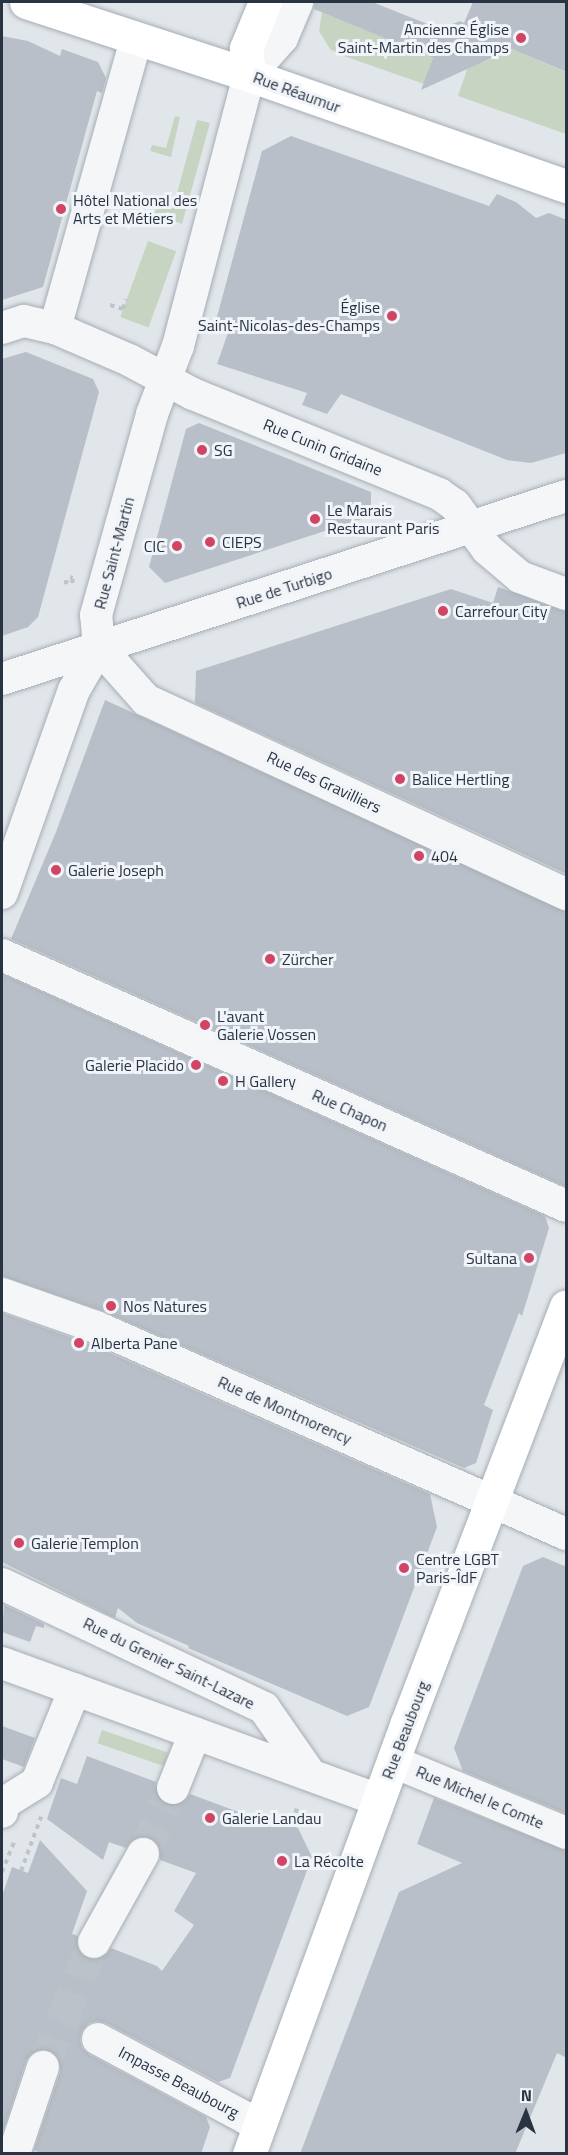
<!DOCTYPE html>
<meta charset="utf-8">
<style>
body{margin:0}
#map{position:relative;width:568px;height:2155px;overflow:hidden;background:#e1e6ea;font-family:"Titillium Web",sans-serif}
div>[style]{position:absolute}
.green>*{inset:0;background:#c8d4c2;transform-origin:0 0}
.building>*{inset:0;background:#b8bfc8}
.minor-tunnel>*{height:32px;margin-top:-16px;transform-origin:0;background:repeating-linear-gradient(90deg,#bcc2c9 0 32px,transparent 0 48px)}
.path>*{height:4px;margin-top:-2px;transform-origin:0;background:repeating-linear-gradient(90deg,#bfc4c9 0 4.5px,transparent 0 9px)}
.roads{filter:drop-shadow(0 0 2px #a6adb5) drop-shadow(0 0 2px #a6adb5)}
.minor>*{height:32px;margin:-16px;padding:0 16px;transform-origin:16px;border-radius:16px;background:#f4f6f8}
.major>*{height:33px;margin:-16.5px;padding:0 16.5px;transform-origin:16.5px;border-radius:16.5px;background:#fff}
.dots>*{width:16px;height:16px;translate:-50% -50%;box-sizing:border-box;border:3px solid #f1f4f8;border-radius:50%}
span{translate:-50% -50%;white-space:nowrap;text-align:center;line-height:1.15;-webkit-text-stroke:6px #f1f4f8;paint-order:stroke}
.poi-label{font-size:16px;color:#293443}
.right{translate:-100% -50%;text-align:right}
.left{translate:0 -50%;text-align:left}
.street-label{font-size:16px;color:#293443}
.frame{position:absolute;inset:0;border:3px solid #293443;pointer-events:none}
.north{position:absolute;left:496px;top:2083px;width:60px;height:60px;-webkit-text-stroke:4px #f1f4f8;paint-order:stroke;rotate:1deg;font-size:16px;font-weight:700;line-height:24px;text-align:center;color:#293443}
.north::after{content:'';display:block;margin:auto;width:21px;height:27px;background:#293443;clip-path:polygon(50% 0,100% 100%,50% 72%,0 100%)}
</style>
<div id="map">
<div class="green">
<i style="clip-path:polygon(322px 12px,433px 58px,424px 84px,341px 55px,330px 49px,319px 31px)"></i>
<i style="clip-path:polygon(502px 45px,566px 72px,566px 134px,458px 96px,471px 58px,483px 62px,495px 57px,497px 47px)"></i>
<i style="clip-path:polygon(175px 116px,180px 117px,171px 157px,150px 151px,152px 145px,166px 148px)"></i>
<i style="clip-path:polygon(197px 120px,210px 123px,182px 224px,154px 213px,159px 204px,173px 208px)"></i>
<i style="left:148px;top:241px;width:30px;height:81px;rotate:20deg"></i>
<i style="left:102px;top:1730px;width:70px;height:14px;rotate:19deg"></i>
</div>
<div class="building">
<i style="clip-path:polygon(315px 2px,372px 2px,440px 29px,460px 21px,464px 23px,473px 2px,567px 2px,567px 72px,502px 45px,498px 55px,421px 90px,433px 58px,314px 9px)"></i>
<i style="clip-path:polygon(2px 36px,28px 41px,60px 56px,62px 49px,98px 62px,106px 78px,102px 93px,97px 91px,43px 287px,2px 300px)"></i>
<i style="clip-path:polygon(291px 136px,489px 206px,497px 194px,516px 202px,536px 218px,549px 213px,567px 220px,566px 453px,531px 463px,507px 460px,341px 394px,327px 414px,302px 405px,307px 393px,217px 364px,229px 330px,215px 324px,262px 151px)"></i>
<i style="clip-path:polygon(26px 352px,93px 379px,99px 392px,38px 617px,28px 627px,2px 636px,2px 359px)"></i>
<i style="clip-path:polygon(199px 423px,371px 492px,371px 516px,165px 583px,149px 567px,186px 429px)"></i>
<i style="clip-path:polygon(498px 587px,567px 612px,567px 874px,195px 703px,196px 671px,451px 589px,493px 603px)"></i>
<i style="clip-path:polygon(105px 700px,567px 912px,567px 1187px,11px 939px,56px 832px)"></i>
<i style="clip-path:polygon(2px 974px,545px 1216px,549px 1228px,522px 1316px,519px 1313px,484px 1405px,493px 1410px,476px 1463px,464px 1468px,103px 1311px,2px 1276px)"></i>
<i style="clip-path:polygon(2px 1313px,89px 1344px,430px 1494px,437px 1527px,369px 1707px,347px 1716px,188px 1648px,189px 1646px,137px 1623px,118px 1608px,115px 1618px,2px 1562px)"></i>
<i style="clip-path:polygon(543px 1557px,567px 1567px,567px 1814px,463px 1771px,454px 1748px,523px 1566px)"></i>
<i style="clip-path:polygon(4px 1605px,44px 1624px,44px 1628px,36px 1626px,30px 1642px,2px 1632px)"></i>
<i style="clip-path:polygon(2px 1726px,35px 1738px,24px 1767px,2px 1759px)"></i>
<i style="clip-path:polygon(87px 1756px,156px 1782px,155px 1791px,159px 1799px,167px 1805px,176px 1806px,184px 1802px,190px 1794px,271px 1824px,273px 1819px,298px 1828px,312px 1857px,230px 2078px,218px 2082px,106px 2023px,97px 2021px,89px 2023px,82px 2031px,80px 2040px,82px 2048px,90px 2055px,206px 2117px,210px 2127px,201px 2154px,42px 2154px,34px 2150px,60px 2072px,60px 2063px,57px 2056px,48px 2050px,39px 2050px,32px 2053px,26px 2061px,2px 2135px,2px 1896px,12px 1867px,28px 1873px,40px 1840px,87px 1891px,72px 1934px,78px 1936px,78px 1951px,86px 1958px,95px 1960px,103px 1958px,111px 1948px,157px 1966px,162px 1971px,194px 1925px,174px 1911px,196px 1873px,160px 1860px,159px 1845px,152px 1839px,143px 1836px,134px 1838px,126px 1848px,109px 1842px,103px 1860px,47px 1819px,61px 1778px,77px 1784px)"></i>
<i style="clip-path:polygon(434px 1798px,567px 1851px,567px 2058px,557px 2053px,515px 2154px,300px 2154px,399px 1892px,462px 1863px,417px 1844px)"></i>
</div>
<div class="minor-tunnel">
<i style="left:143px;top:1854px;width:72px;rotate:-65.6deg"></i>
<i style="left:43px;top:2067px;width:135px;rotate:-67.8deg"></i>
</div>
<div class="path">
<i style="left:110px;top:305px;width:14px;rotate:17deg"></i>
<i style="left:123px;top:309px;width:10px;rotate:-73deg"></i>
<i style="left:64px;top:582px;width:8px;rotate:7deg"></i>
<i style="left:72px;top:583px;width:5px;rotate:-79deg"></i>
<i style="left:73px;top:578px;width:3px;rotate:-162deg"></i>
<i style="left:294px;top:1810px;width:22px;rotate:18deg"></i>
<i style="left:21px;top:1871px;width:58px;rotate:-69.7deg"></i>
<i style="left:2px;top:1872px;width:32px;rotate:-68deg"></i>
</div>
<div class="roads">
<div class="minor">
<i style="left:2px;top:328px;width:23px;rotate:-18deg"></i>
<i style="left:24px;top:321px;width:32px;rotate:13deg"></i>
<i style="left:55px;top:328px;width:81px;rotate:23.4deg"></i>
<i style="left:129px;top:360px;width:72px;rotate:28deg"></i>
<i style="left:193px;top:394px;width:266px;rotate:22.1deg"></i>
<i style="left:439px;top:494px;width:19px;rotate:35deg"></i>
<i style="left:455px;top:505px;width:54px;rotate:54deg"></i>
<i style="left:487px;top:549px;width:43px;rotate:40.3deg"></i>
<i style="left:520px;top:577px;width:49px;rotate:20.3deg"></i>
<i style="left:55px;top:328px;width:300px;rotate:-74.3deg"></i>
<i style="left:99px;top:647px;width:71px;rotate:48.4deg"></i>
<i style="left:146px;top:700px;width:463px;rotate:24.8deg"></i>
<i style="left:2px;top:679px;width:593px;rotate:-17.98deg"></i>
<i style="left:2px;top:893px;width:215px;rotate:-70.5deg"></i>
<i style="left:74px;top:690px;width:50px;rotate:-59.8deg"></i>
<i style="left:99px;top:647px;width:32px;rotate:-95deg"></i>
<i style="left:96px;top:615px;width:209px;rotate:-74.4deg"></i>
<i style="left:152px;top:414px;width:73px;rotate:-69.1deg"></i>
<i style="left:178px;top:346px;width:280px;rotate:-75.3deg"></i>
<i style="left:249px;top:75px;width:50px;rotate:-48.3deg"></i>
<i style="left:282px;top:38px;width:39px;rotate:-67deg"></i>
<i style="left:2px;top:955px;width:617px;rotate:23.99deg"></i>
<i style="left:2px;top:1294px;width:100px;rotate:19.3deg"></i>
<i style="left:96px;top:1327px;width:514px;rotate:23.77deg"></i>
<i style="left:2px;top:1584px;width:290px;rotate:25.3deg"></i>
<i style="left:264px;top:1708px;width:80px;rotate:55.1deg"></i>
<i style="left:2px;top:1663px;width:401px;rotate:20deg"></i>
<i style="left:394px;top:1762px;width:186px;rotate:22.4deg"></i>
<i style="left:173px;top:1788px;width:59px;rotate:-68.2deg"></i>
<i style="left:2px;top:1812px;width:9px;rotate:-77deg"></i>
<i style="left:4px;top:1803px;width:39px;rotate:-32deg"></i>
<i style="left:37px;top:1782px;width:100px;rotate:-67.8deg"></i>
<i style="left:94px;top:1942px;width:101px;rotate:-60.9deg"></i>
<i style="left:98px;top:2039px;width:168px;rotate:28.1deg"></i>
<i style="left:246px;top:2118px;width:15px;rotate:16deg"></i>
<i style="left:14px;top:2154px;width:92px;rotate:-71.6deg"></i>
</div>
<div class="major">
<i style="left:26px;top:2px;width:235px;rotate:18.1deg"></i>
<i style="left:249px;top:75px;width:336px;rotate:19.3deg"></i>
<i style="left:249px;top:75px;width:27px;rotate:-96deg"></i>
<i style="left:246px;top:48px;width:50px;rotate:-67.6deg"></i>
<i style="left:249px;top:2154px;width:457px;rotate:-69.9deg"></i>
<i style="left:406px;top:1725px;width:448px;rotate:-69.1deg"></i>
</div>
</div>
<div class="dots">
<i style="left:521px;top:38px;background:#d24464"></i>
<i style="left:61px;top:209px;background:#d24464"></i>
<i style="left:392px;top:316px;background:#d24464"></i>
<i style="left:202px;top:450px;background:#d24464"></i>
<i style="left:315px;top:519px;background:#d24464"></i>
<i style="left:210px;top:542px;background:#d24464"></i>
<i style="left:177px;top:546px;background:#d24464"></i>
<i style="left:443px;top:611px;background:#d24464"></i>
<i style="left:400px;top:779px;background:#d24464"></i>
<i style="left:419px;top:856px;background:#d24464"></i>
<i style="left:56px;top:870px;background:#d24464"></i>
<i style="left:270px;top:959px;background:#d24464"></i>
<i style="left:205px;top:1025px;background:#d24464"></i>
<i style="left:196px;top:1065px;background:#d24464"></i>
<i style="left:223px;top:1081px;background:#d24464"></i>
<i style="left:529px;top:1258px;background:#d24464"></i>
<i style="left:111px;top:1306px;background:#d24464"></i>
<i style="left:79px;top:1343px;background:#d24464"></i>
<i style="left:19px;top:1543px;background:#d24464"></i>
<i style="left:404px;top:1568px;background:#d24464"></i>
<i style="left:210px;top:1818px;background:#d24464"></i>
<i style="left:282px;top:1861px;background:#d24464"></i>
</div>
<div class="poi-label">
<span class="right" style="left:509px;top:38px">Ancienne Église<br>Saint-Martin des Champs</span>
<span class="left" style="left:73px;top:209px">Hôtel National des<br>Arts et Métiers</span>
<span class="right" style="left:380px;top:316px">Église<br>Saint-Nicolas-des-Champs</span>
<span class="left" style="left:214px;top:450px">SG</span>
<span class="left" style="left:327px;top:519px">Le Marais<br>Restaurant Paris</span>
<span class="left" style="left:222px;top:542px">CIEPS</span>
<span class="right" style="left:165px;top:546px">CIC</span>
<span class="left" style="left:455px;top:611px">Carrefour City</span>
<span class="left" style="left:412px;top:779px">Balice Hertling</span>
<span class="left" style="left:431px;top:856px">404</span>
<span class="left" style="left:68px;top:870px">Galerie Joseph</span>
<span class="left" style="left:282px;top:959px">Zürcher</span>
<span class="left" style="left:217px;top:1025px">L'avant<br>Galerie Vossen</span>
<span class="right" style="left:184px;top:1065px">Galerie Placido</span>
<span class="left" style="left:235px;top:1081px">H Gallery</span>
<span class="right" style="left:517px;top:1258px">Sultana</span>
<span class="left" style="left:123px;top:1306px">Nos Natures</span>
<span class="left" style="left:91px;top:1343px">Alberta Pane</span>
<span class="left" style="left:31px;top:1543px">Galerie Templon</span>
<span class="left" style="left:416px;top:1568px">Centre LGBT<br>Paris-ÎdF</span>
<span class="left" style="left:222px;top:1818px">Galerie Landau</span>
<span class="left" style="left:294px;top:1861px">La Récolte</span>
</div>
<div class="street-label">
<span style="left:297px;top:92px;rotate:20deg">Rue Réaumur</span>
<span style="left:323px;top:447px;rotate:22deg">Rue Cunin Gridaine</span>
<span style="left:114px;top:553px;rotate:-75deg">Rue Saint-Martin</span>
<span style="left:284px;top:588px;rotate:-18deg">Rue de Turbigo</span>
<span style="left:324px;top:782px;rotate:25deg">Rue des Gravilliers</span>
<span style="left:350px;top:1110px;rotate:24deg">Rue Chapon</span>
<span style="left:285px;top:1410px;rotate:24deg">Rue de Montmorency</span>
<span style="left:169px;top:1663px;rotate:26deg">Rue du Grenier Saint-Lazare</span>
<span style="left:405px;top:1730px;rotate:-69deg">Rue Beaubourg</span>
<span style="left:480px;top:1797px;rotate:23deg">Rue Michel le Comte</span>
<span style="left:179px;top:2082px;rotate:28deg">Impasse Beaubourg</span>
</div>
<div class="frame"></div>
<div class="north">N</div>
</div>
